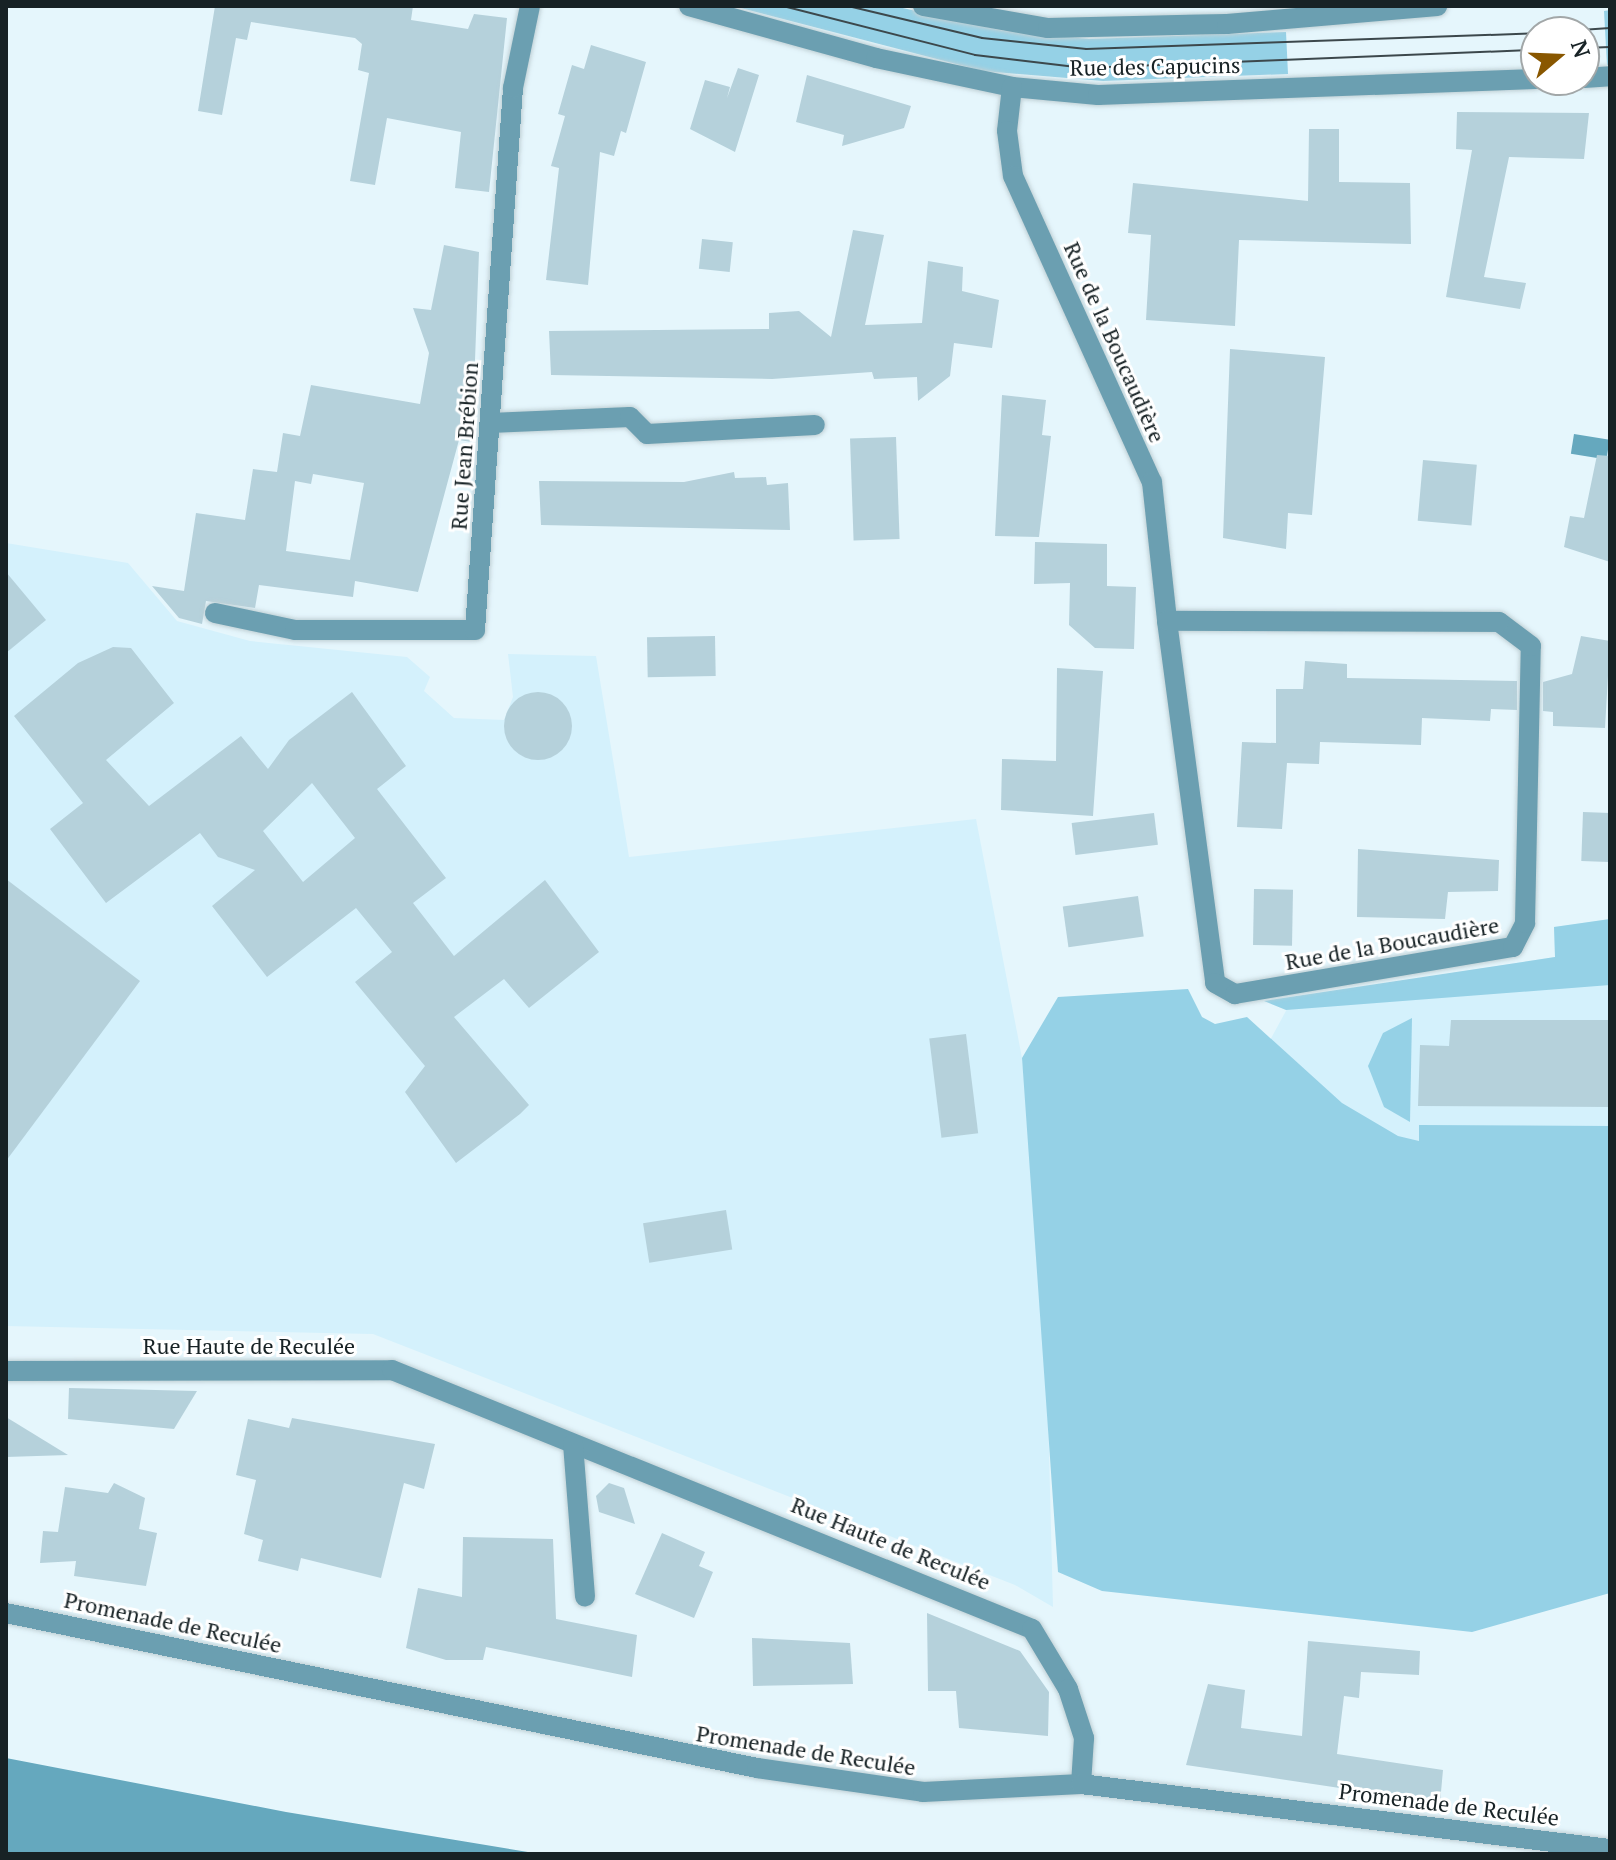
<!DOCTYPE html>
<meta charset="utf-8">
<style>
body{margin:0}
#map{position:relative;width:1616px;height:1860px;overflow:hidden;background:#e5f6fc;font-family:"PT Serif",serif}
div>[style]{position:absolute}
.built>*{inset:0;background:#d4f1fc}
.green>*{inset:0;background:#95d1e6}
.water>*{inset:0;background:#65a8be;transform-origin:0 0}
.building>*{inset:0;background:#b5d1db;transform-origin:0 0}
.round{border-radius:50%}
.roads{filter:drop-shadow(0 0 2px #c0d0d5) drop-shadow(0 0 2px #c0d0d5)}
.street>*{height:20px;margin:-10px;padding:0 10px;transform-origin:10px;border-radius:10px;background:#6b9fb1}
.tram>*{height:2px;margin:-1px;padding:0 1px;transform-origin:1px;border-radius:1px;background:#3c484c}
span{translate:-50% -50%;white-space:nowrap;text-align:center;line-height:1.15;-webkit-text-stroke:6px #fff;paint-order:stroke}
.street-label{font-size:22px;color:#172225}
.frame{position:absolute;inset:0;border:8px solid #172225;pointer-events:none}
.north{position:absolute;left:1520px;top:16px;width:80px;height:80px;box-sizing:border-box;background:#fff;border:2px solid #a2a7a8;border-radius:50%;rotate:71deg;font-size:22px;font-weight:700;line-height:32px;text-align:center;color:#172225}
.north::after{content:'';display:block;margin:auto;width:28px;height:36px;background:#895700;clip-path:polygon(50% 0,100% 100%,50% 72%,0 100%)}
</style>
<div id="map">
<div class="built">
<i style="clip-path:polygon(6px 543px,128px 563px,177px 621px,250px 641px,407px 657px,430px 677px,424px 691px,454px 718px,504px 720px,513px 697px,508px 654px,596px 656px,629px 857px,976px 819px,1022px 1058px,1046px 1336px,1053px 1607px,1015px 1585px,373px 1334px,6px 1326px)"></i>
<i style="clip-path:polygon(1610px 919px,1610px 1428px,1269px 1042px,1293px 998px,1555px 957px,1554px 927px)"></i>
</div>
<div class="green">
<i style="clip-path:polygon(733px 6px,894px 6px,1004px 31px,1089px 39px,1286px 32px,1288px 74px,1103px 81px,983px 71px)"></i>
<i style="clip-path:polygon(1610px 10px,1610px 65px,1607px 65px,1604px 11px)"></i>
<i style="clip-path:polygon(1610px 919px,1610px 985px,1286px 1010px,1264px 1001px,1555px 957px,1554px 927px)"></i>
<i style="clip-path:polygon(1188px 989px,1202px 1017px,1215px 1024px,1247px 1017px,1342px 1103px,1398px 1136px,1419px 1141px,1419px 1125px,1610px 1126px,1610px 1593px,1472px 1632px,1102px 1591px,1058px 1572px,1022px 1058px,1058px 997px)"></i>
<i style="clip-path:polygon(1412px 1018px,1410px 1122px,1384px 1107px,1368px 1066px,1383px 1033px)"></i>
</div>
<div class="water">
<i style="left:1574px;top:434px;width:36px;height:20px;rotate:9deg"></i>
<i style="clip-path:polygon(6px 1758px,286px 1812px,540px 1854px,6px 1854px)"></i>
</div>
<div class="building">
<i style="clip-path:polygon(215px 6px,413px 6px,411px 20px,468px 29px,474px 14px,507px 18px,489px 192px,455px 188px,461px 132px,387px 118px,375px 185px,350px 181px,369px 73px,358px 70px,362px 44px,355px 38px,251px 22px,247px 40px,236px 38px,222px 115px,198px 111px)"></i>
<i style="clip-path:polygon(591px 45px,646px 62px,626px 133px,621px 131px,614px 156px,600px 152px,588px 285px,546px 280px,559px 168px,551px 166px,565px 116px,558px 114px,572px 65px,584px 69px)"></i>
<i style="clip-path:polygon(738px 68px,759px 75px,735px 152px,690px 129px,705px 80px,730px 87px,727px 98px)"></i>
<i style="clip-path:polygon(807px 75px,911px 106px,904px 128px,842px 146px,844px 135px,796px 122px)"></i>
<i style="clip-path:polygon(1457px 112px,1589px 113px,1584px 159px,1509px 157px,1484px 277px,1526px 283px,1520px 309px,1446px 297px,1472px 150px,1456px 149px)"></i>
<i style="clip-path:polygon(1309px 129px,1339px 129px,1339px 182px,1410px 183px,1411px 244px,1239px 240px,1235px 326px,1146px 320px,1151px 235px,1128px 233px,1133px 183px,1308px 201px)"></i>
<i style="clip-path:polygon(853px 230px,884px 235px,865px 325px,922px 323px,928px 261px,963px 267px,962px 291px,999px 300px,992px 348px,954px 343px,950px 376px,918px 401px,917px 377px,874px 379px,872px 372px,772px 379px,551px 375px,549px 331px,769px 329px,769px 313px,799px 311px,831px 337px)"></i>
<i style="left:702px;top:239px;width:31px;height:30px;rotate:6deg"></i>
<i style="clip-path:polygon(evenodd,444px 245px,479px 252px,472px 442px,459px 440px,418px 592px,355px 581px,353px 597px,259px 585px,255px 608px,206px 601px,202px 624px,179px 618px,152px 586px,184px 591px,196px 513px,245px 520px,253px 469px,277px 472px,283px 433px,300px 436px,311px 385px,420px 404px,429px 353px,413px 308px,431px 310px,444px 245px,313px 474px,364px 483px,350px 560px,286px 551px,295px 481px,311px 484px,313px 474px)"></i>
<i style="clip-path:polygon(1230px 349px,1325px 357px,1312px 515px,1288px 513px,1286px 549px,1223px 538px)"></i>
<i style="clip-path:polygon(1002px 395px,1046px 400px,1042px 435px,1051px 436px,1039px 537px,995px 536px)"></i>
<i style="left:896px;top:437px;width:102px;height:46px;rotate:88deg"></i>
<i style="clip-path:polygon(1597px 455px,1610px 456px,1610px 562px,1564px 547px,1570px 516px,1584px 518px)"></i>
<i style="left:1423px;top:460px;width:54px;height:61px;rotate:5deg"></i>
<i style="clip-path:polygon(734px 472px,735px 478px,766px 477px,767px 485px,788px 483px,790px 530px,541px 525px,539px 481px,684px 482px)"></i>
<i style="clip-path:polygon(1035px 542px,1107px 544px,1107px 586px,1136px 587px,1134px 649px,1095px 648px,1069px 625px,1070px 583px,1034px 584px)"></i>
<i style="clip-path:polygon(6px 572px,46px 620px,6px 653px)"></i>
<i style="left:715px;top:636px;width:40px;height:68px;rotate:89deg"></i>
<i style="clip-path:polygon(1581px 636px,1610px 641px,1605px 728px,1553px 726px,1553px 712px,1543px 711px,1543px 682px,1572px 674px)"></i>
<i style="clip-path:polygon(evenodd,113px 647px,131px 648px,174px 703px,106px 760px,149px 806px,241px 736px,268px 769px,289px 740px,352px 692px,406px 766px,377px 789px,446px 878px,413px 903px,454px 956px,545px 880px,599px 952px,529px 1008px,504px 979px,454px 1017px,529px 1105px,520px 1114px,456px 1163px,405px 1092px,425px 1066px,355px 982px,392px 952px,356px 908px,267px 977px,212px 906px,255px 870px,218px 857px,200px 833px,106px 903px,50px 829px,83px 803px,14px 716px,78px 663px,113px 647px,312px 783px,355px 838px,303px 882px,263px 831px,312px 783px)"></i>
<i style="clip-path:polygon(1305px 661px,1347px 664px,1347px 678px,1517px 681px,1517px 710px,1491px 709px,1490px 721px,1422px 718px,1421px 745px,1320px 742px,1319px 764px,1287px 763px,1282px 829px,1237px 827px,1242px 742px,1276px 743px,1276px 689px,1303px 689px)"></i>
<i style="clip-path:polygon(1057px 668px,1103px 671px,1093px 816px,1001px 810px,1002px 759px,1056px 761px)"></i>
<i class="round" style="left:504px;top:692px;width:68px;height:68px"></i>
<i style="left:1583px;top:812px;width:27px;height:49px;rotate:2deg"></i>
<i style="left:1154px;top:813px;width:32px;height:83px;rotate:83deg"></i>
<i style="clip-path:polygon(1358px 849px,1499px 860px,1498px 891px,1448px 892px,1445px 919px,1357px 917px)"></i>
<i style="clip-path:polygon(6px 879px,140px 981px,6px 1161px)"></i>
<i style="left:1254px;top:889px;width:39px;height:56px;rotate:1deg"></i>
<i style="left:1138px;top:896px;width:41px;height:76px;rotate:82deg"></i>
<i style="clip-path:polygon(1451px 1020px,1610px 1020px,1610px 1107px,1418px 1106px,1420px 1045px,1449px 1046px)"></i>
<i style="left:966px;top:1034px;width:100px;height:37px;rotate:83deg"></i>
<i style="left:726px;top:1210px;width:40px;height:84px;rotate:81deg"></i>
<i style="clip-path:polygon(69px 1388px,114px 1389px,197px 1391px,174px 1429px,68px 1419px)"></i>
<i style="clip-path:polygon(6px 1417px,68px 1455px,6px 1457px)"></i>
<i style="clip-path:polygon(292px 1418px,435px 1444px,424px 1489px,404px 1483px,381px 1578px,301px 1558px,298px 1571px,258px 1561px,263px 1540px,244px 1534px,256px 1480px,236px 1475px,248px 1419px,289px 1428px)"></i>
<i style="clip-path:polygon(114px 1483px,145px 1498px,139px 1529px,157px 1533px,146px 1586px,74px 1576px,76px 1561px,40px 1563px,43px 1531px,58px 1532px,65px 1487px,108px 1493px)"></i>
<i style="clip-path:polygon(609px 1483px,624px 1488px,635px 1524px,599px 1512px,596px 1496px)"></i>
<i style="clip-path:polygon(662px 1533px,705px 1552px,699px 1566px,713px 1572px,694px 1618px,635px 1594px)"></i>
<i style="clip-path:polygon(463px 1537px,553px 1539px,556px 1619px,637px 1635px,632px 1677px,486px 1647px,483px 1660px,446px 1660px,406px 1648px,418px 1588px,462px 1597px)"></i>
<i style="clip-path:polygon(927px 1613px,1020px 1651px,1049px 1692px,1048px 1736px,959px 1728px,956px 1691px,928px 1691px)"></i>
<i style="clip-path:polygon(752px 1638px,850px 1643px,853px 1684px,753px 1686px)"></i>
<i style="clip-path:polygon(1308px 1641px,1420px 1651px,1419px 1675px,1361px 1672px,1359px 1698px,1344px 1696px,1337px 1754px,1443px 1770px,1440px 1803px,1186px 1765px,1208px 1684px,1245px 1690px,1241px 1728px,1302px 1736px)"></i>
</div>
<div class="roads">
<div class="street">
<i style="left:689px;top:6px;width:194px;rotate:15.5deg"></i>
<i style="left:876px;top:58px;width:139px;rotate:12deg"></i>
<i style="left:1012px;top:87px;width:86px;rotate:5.3deg"></i>
<i style="left:1098px;top:95px;width:438px;rotate:-2.1deg"></i>
<i style="left:923px;top:6px;width:127px;rotate:10deg"></i>
<i style="left:1048px;top:28px;width:179px;rotate:-1.3deg"></i>
<i style="left:1227px;top:24px;width:211px;rotate:-4.9deg"></i>
<i style="left:1584px;top:78px;width:26px;rotate:-4deg"></i>
<i style="left:1012px;top:87px;width:44px;rotate:96.5deg"></i>
<i style="left:1007px;top:131px;width:45px;rotate:82.4deg"></i>
<i style="left:1013px;top:176px;width:336px;rotate:65.6deg"></i>
<i style="left:1152px;top:482px;width:140px;rotate:83.8deg"></i>
<i style="left:1167px;top:621px;width:365px;rotate:82.4deg"></i>
<i style="left:1215px;top:983px;width:23px;rotate:29deg"></i>
<i style="left:1235px;top:994px;width:282px;rotate:-9.6deg"></i>
<i style="left:1513px;top:947px;width:27px;rotate:-63deg"></i>
<i style="left:1525px;top:923px;width:277px;rotate:-88.8deg"></i>
<i style="left:1531px;top:646px;width:40px;rotate:-143deg"></i>
<i style="left:1499px;top:622px;width:332px;rotate:-179.8deg"></i>
<i style="left:490px;top:423px;width:140px;rotate:-2.5deg"></i>
<i style="left:630px;top:417px;width:24px;rotate:45deg"></i>
<i style="left:647px;top:434px;width:168px;rotate:-3.1deg"></i>
<i style="left:215px;top:613px;width:82px;rotate:12deg"></i>
<i style="left:295px;top:630px;width:180px"></i>
<i style="left:475px;top:630px;width:543px;rotate:-85.99deg"></i>
<i style="left:513px;top:88px;width:84px;rotate:-78.3deg"></i>
<i style="left:6px;top:1371px;width:386px;rotate:-0.1deg"></i>
<i style="left:392px;top:1370px;width:690px;rotate:22.03deg"></i>
<i style="left:1032px;top:1629px;width:70px;rotate:59deg"></i>
<i style="left:1068px;top:1689px;width:52px;rotate:71.9deg"></i>
<i style="left:1084px;top:1738px;width:46px;rotate:93.7deg"></i>
<i style="left:573px;top:1444px;width:153px;rotate:85.5deg"></i>
<i style="left:6px;top:1613px;width:767px;rotate:11.66deg"></i>
<i style="left:757px;top:1768px;width:168px;rotate:8.2deg"></i>
<i style="left:923px;top:1792px;width:158px;rotate:-2.9deg"></i>
<i style="left:1081px;top:1784px;width:533px;rotate:7.01deg"></i>
</div>
</div>
<div class="tram">
<i style="left:783px;top:6px;width:198px;rotate:14.3deg"></i>
<i style="left:975px;top:55px;width:110px;rotate:6.8deg"></i>
<i style="left:1084px;top:68px;width:452px;rotate:-2.3deg"></i>
<i style="left:848px;top:6px;width:138px;rotate:13.4deg"></i>
<i style="left:982px;top:38px;width:105px;rotate:6deg"></i>
<i style="left:1086px;top:49px;width:450px;rotate:-2deg"></i>
<i style="left:1552px;top:32px;width:58px;rotate:-3.9deg"></i>
<i style="left:1584px;top:48px;width:26px;rotate:-2deg"></i>
</div>
<div class="street-label">
<span style="left:1155px;top:66px;rotate:-1deg">Rue des Capucins</span>
<span style="left:1115px;top:342px;rotate:66deg">Rue de la Boucaudière</span>
<span style="left:464px;top:446px;rotate:-86deg">Rue Jean Brébion</span>
<span style="left:1392px;top:943px;rotate:-10deg">Rue de la Boucaudière</span>
<span style="left:249px;top:1346px">Rue Haute de Reculée</span>
<span style="left:891px;top:1543px;rotate:22deg">Rue Haute de Reculée</span>
<span style="left:173px;top:1622px;rotate:12deg">Promenade de Reculée</span>
<span style="left:806px;top:1750px;rotate:9deg">Promenade de Reculée</span>
<span style="left:1449px;top:1804px;rotate:7deg">Promenade de Reculée</span>
</div>
<div class="frame"></div>
<div class="north">N</div>
</div>
